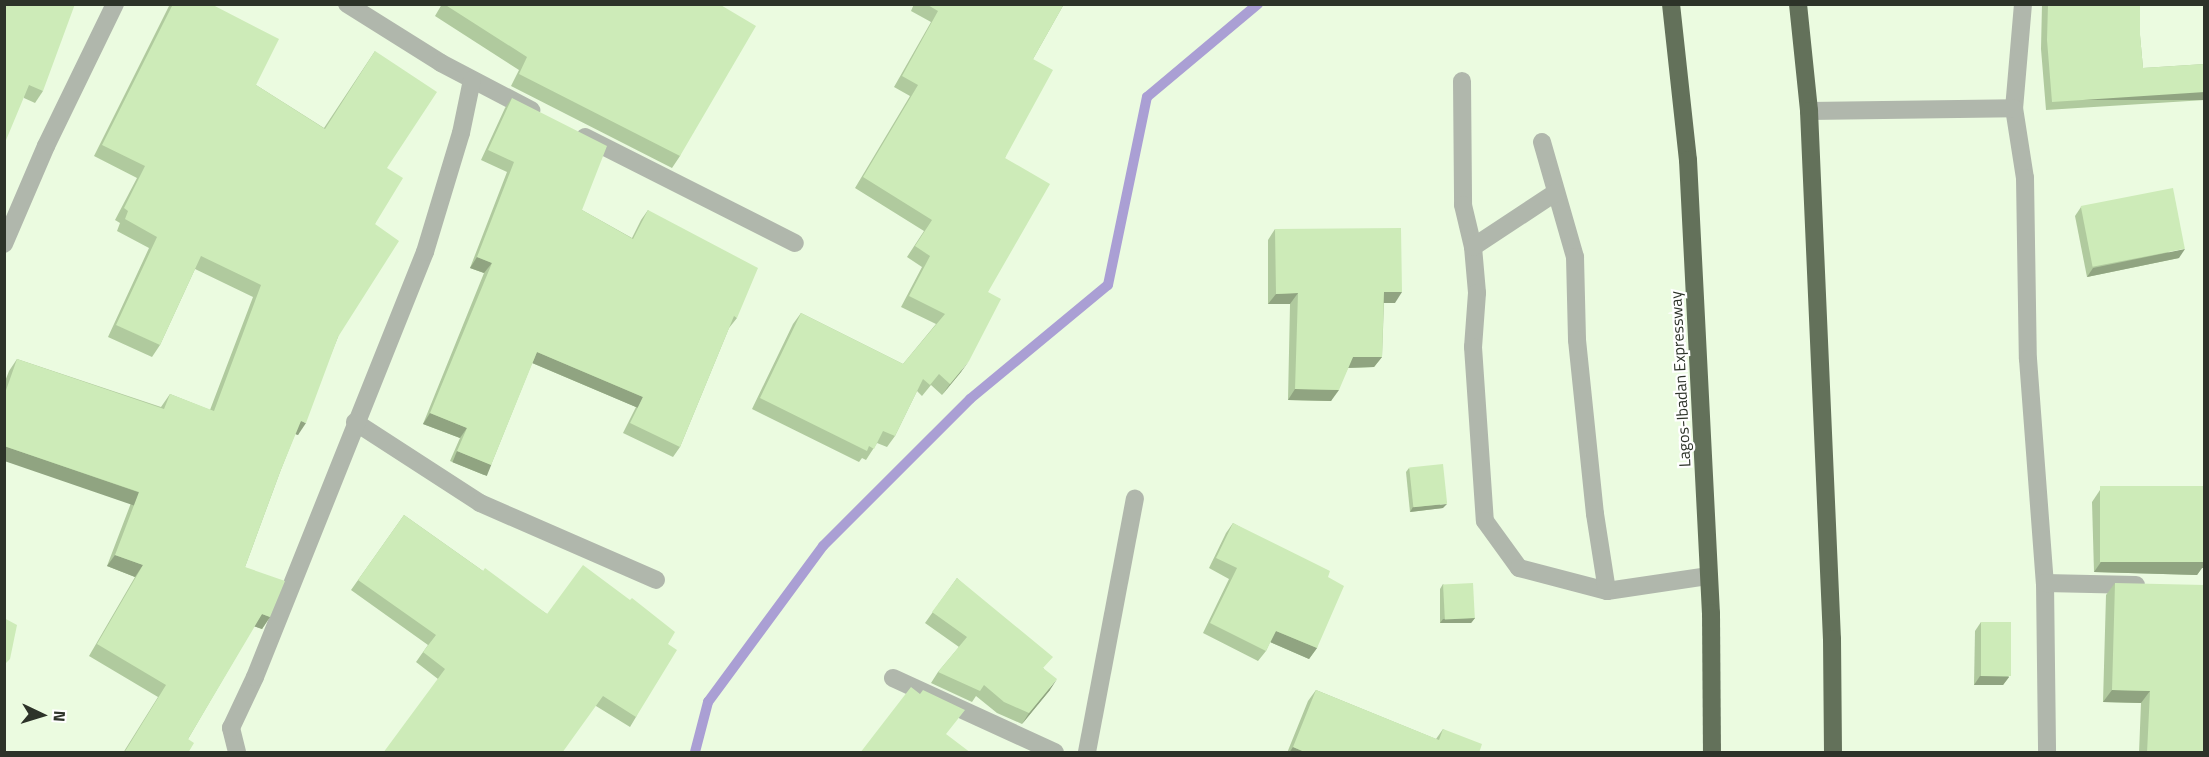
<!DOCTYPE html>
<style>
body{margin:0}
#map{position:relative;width:2209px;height:757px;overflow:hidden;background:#ebfbe0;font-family:"Titillium Web",sans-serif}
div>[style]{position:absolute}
.stream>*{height:10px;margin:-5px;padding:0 5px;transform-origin:5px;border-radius:5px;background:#aa9fd4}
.street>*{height:18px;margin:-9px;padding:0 9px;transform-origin:9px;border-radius:9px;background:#b0b7ac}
.highway>*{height:18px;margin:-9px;padding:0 9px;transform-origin:9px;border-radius:9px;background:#63715a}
.wall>*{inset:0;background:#b0ca9e}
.shaded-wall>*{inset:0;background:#90a481;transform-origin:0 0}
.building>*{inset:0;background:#cdebb8;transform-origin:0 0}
span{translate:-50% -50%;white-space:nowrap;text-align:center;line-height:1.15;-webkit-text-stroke:4.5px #fff;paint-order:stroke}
.street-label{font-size:16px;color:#2d3329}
.frame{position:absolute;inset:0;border:6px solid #2d3329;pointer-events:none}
.north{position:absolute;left:12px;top:685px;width:60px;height:60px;-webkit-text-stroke:4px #fff;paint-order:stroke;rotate:94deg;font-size:16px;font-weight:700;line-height:24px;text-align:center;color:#2d3329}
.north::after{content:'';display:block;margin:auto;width:21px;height:27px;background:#2d3329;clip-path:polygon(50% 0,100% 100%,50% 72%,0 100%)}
</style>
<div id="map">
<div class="stream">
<i style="left:695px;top:752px;width:52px;rotate:-75.4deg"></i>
<i style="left:708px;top:702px;width:194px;rotate:-53.6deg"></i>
<i style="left:823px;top:546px;width:208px;rotate:-45deg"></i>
<i style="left:970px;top:399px;width:179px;rotate:-39.6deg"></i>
<i style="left:1108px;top:285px;width:192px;rotate:-78.3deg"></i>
<i style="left:1147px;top:97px;width:145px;rotate:-40deg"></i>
</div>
<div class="street">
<i style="left:347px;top:4px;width:111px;rotate:32.1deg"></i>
<i style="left:441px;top:63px;width:102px;rotate:27.6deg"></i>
<i style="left:2023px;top:4px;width:104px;rotate:94.9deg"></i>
<i style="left:2014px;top:108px;width:71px;rotate:81.1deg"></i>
<i style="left:2025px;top:178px;width:181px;rotate:89.1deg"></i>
<i style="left:2028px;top:359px;width:225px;rotate:85.7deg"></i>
<i style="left:2045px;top:583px;width:169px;rotate:89.3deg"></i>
<i style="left:1462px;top:81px;width:124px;rotate:89.5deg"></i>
<i style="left:1463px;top:205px;width:43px;rotate:76.6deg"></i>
<i style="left:1473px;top:247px;width:46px;rotate:85deg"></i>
<i style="left:1477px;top:293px;width:54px;rotate:94.2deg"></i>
<i style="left:1473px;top:347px;width:174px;rotate:86.1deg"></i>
<i style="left:1485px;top:521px;width:58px;rotate:54.1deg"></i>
<i style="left:1519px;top:568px;width:91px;rotate:14.6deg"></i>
<i style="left:1607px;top:591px;width:103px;rotate:-8.4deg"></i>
<i style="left:1809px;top:111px;width:205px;rotate:-0.8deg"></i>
<i style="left:585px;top:137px;width:235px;rotate:26.8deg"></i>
<i style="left:1542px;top:142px;width:120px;rotate:74deg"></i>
<i style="left:1575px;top:257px;width:83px;rotate:88.6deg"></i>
<i style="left:1577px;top:340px;width:175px;rotate:84.1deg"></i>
<i style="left:1595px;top:514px;width:78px;rotate:81.1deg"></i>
<i style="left:4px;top:244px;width:107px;rotate:-66.8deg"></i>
<i style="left:46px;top:146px;width:158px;rotate:-64.1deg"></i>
<i style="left:1473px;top:247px;width:98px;rotate:-33.4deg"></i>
<i style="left:355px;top:422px;width:149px;rotate:32.9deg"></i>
<i style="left:480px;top:503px;width:192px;rotate:23.6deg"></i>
<i style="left:2045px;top:583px;width:91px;rotate:1.3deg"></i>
<i style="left:893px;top:678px;width:178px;rotate:24.6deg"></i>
<i style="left:237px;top:752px;width:25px;rotate:-104deg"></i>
<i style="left:231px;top:728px;width:56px;rotate:-64.8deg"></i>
<i style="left:255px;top:677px;width:458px;rotate:-68.2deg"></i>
<i style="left:425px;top:252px;width:124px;rotate:-73.2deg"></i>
<i style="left:461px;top:133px;width:54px;rotate:-78.3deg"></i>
<i style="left:1087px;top:752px;width:258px;rotate:-79.3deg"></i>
</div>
<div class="highway">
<i style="left:1671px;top:4px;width:157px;rotate:83.8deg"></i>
<i style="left:1688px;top:160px;width:454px;rotate:87.1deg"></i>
<i style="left:1711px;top:613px;width:139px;rotate:89.6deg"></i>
<i style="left:1798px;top:4px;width:108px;rotate:84.1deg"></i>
<i style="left:1809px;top:111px;width:529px;rotate:87.51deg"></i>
<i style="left:1832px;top:639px;width:113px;rotate:89.5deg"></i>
</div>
<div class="wall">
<i style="clip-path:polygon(4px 4px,43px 91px,35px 103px,24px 98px)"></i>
<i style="clip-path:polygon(170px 4px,211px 4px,256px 85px,324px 128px,375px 51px,387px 168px,375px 224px,338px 337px,298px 435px,295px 434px,280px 472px,245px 567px,270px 617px,262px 629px,254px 626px,188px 739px,188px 753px,123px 753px,158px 697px,89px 656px,135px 577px,107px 566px,131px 503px,4px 460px,4px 384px,9px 371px,17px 359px,161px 407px,170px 394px,210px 410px,253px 297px,195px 269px,160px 345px,152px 357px,108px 337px,149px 248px,117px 231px,120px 223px,115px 220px,137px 178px,94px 156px)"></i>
<i style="clip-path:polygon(442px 4px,719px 4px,680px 156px,672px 168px,511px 86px,519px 70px,435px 16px)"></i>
<i style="clip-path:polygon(914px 4px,1064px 4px,1033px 59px,1005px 158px,988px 292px,961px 372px,942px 395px,931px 385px,922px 396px,917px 391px,895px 436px,887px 447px,877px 443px,866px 460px,862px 458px,859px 462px,752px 409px,793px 324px,801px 313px,903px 364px,936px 324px,901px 307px,922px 267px,907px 257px,924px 231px,855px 188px,910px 96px,894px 87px,931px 22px,911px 11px)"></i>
<i style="clip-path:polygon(2042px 4px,2140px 4px,2140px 35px,2143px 68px,2205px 64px,2205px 100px,2046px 110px,2041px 49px)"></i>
<i style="clip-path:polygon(512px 98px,582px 210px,632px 238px,641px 220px,648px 210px,737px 318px,729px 328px,680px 447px,673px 457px,623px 433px,636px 407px,532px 363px,491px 465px,484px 475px,450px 461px,460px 438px,423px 424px,484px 273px,470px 268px,507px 172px,481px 160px,505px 108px)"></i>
<i style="clip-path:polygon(2081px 207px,2179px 258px,2087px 277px,2075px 216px)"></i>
<i style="clip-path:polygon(1275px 229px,1395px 303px,1384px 303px,1382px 357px,1374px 367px,1348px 368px,1331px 401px,1288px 400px,1290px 304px,1268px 304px,1268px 240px)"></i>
<i style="clip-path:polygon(1409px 468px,1443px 508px,1410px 512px,1406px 472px)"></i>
<i style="clip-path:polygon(2100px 490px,2202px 568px,2197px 575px,2094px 572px,2092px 502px)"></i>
<i style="clip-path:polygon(404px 515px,483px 571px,547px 614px,668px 644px,636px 717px,630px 727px,596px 706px,438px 679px,416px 662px,428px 645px,351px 590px)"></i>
<i style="clip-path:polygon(1233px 523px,1328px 577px,1317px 648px,1309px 659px,1270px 642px,1266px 651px,1258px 661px,1203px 633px,1229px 579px,1209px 568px,1226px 533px)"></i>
<i style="clip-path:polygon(957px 578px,1044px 669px,1050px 690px,1022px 724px,997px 713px,976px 696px,972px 702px,931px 683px,938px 672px,959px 647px,925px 623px)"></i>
<i style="clip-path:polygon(2115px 583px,2203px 648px,2205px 753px,2139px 753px,2141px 703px,2103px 702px,2106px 595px)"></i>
<i style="clip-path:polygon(1443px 584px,1475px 618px,1471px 623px,1440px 623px,1440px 589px)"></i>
<i style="clip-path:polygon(1981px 622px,2009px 677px,2003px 685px,1974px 685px,1975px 631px)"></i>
<i style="clip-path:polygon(1316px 690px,1436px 739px,1443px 729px,1479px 753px,1287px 753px,1308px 701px)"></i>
</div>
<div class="shaded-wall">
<i style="left:2205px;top:92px;width:8px;height:153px;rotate:90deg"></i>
<i style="clip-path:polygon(2185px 249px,2179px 258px,2087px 277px,2093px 268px)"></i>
<i style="clip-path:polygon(477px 257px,492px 263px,484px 273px,470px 268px)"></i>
<i style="clip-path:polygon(1384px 292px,1402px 292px,1395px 303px,1377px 303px)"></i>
<i style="clip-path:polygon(1298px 293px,1290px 304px,1268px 304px,1276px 294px)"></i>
<i style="left:537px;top:352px;width:115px;height:12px;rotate:23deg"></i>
<i style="clip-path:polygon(1353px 357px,1382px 357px,1374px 367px,1346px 368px)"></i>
<i style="clip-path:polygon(969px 361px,961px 372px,942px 395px,950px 384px)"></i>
<i style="clip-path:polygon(1295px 389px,1339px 390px,1331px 401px,1288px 400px)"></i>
<i style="clip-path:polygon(430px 413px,467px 428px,460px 438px,423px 424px)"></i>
<i style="clip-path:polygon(301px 421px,306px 423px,298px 435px,293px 433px)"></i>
<i style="left:4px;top:446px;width:143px;height:14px;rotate:19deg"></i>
<i style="left:457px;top:451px;width:37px;height:12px;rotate:22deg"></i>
<i style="clip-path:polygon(1447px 504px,1443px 508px,1410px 512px,1413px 507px)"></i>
<i style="clip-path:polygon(115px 555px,143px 565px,135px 577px,107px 566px)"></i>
<i style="clip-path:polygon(2205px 558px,2205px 568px,2202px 568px,2197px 575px,2094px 572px,2103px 559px)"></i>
<i style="clip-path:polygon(262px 614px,270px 617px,262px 629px,253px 626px)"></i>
<i style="clip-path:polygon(1475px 618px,1471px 623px,1440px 623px,1443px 619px)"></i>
<i style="clip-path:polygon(1276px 631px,1317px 648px,1309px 659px,1268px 641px)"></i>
<i style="clip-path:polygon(1980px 676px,2009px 677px,2003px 685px,1974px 685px)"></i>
<i style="clip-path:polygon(1057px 679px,1050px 690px,1022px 724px,1029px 713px)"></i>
<i style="clip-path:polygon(2112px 690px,2150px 691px,2141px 703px,2103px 702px)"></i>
<i style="clip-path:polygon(1293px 747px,1307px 753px,1289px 753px)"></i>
</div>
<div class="building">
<i style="clip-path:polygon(4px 4px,75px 4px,43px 91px,29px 85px,4px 145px)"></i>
<i style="clip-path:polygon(173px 4px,211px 4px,279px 39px,256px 85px,325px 129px,375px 51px,437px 92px,387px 168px,403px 178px,375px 224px,399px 241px,338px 337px,306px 423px,301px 421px,280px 472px,245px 567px,285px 581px,270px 617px,262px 614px,188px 739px,194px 743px,188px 753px,124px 753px,166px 685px,97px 644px,143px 565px,115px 555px,139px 492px,4px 446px,4px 396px,17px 359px,164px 409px,170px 394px,214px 411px,261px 285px,201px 256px,160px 345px,116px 325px,157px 237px,125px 219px,128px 211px,124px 208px,145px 166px,102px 145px)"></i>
<i style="clip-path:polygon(444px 4px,719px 4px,756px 26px,680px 156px,519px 74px,527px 57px)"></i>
<i style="clip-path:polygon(926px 4px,1064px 4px,1033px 59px,1053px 70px,1005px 158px,1050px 184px,988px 292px,1001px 299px,969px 361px,950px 384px,939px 374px,930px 385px,923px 379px,895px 436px,883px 431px,874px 449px,869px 446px,867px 451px,760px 398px,801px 313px,903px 364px,945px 314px,909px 296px,930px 256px,915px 246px,932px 220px,863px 177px,918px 85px,902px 76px,938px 11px)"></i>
<i style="clip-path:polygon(2048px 4px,2140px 4px,2140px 35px,2143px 68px,2205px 64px,2205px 92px,2052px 102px,2047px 40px)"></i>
<i style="clip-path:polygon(512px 98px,607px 146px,582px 210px,633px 239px,648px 210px,758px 268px,737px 318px,734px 316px,680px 447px,630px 423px,643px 397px,537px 352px,491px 465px,457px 451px,467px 428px,430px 413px,492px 263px,477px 257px,514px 162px,488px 150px)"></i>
<i style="left:2173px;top:188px;width:62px;height:94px;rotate:79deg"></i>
<i style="clip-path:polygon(1401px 228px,1402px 292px,1384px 292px,1382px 357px,1353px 357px,1339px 390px,1295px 389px,1298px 293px,1276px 294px,1275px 229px)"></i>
<i style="left:1443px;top:464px;width:40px;height:34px;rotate:84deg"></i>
<i style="left:2205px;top:486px;width:76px;height:105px;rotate:90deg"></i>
<i style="clip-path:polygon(404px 515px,483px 571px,485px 568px,547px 614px,583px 565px,630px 600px,632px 598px,675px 632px,668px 644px,677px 650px,636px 717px,603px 696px,562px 753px,383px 753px,445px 669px,423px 652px,436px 635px,358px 580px)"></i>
<i style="clip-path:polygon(1233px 523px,1330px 571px,1328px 577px,1344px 586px,1317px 648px,1276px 631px,1266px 651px,1210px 623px,1237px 568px,1216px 558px)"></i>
<i style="clip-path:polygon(957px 578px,1053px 657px,1043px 668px,1057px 679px,1029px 713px,1004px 702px,984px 685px,980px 691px,938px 672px,967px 637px,932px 612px)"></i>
<i style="left:1473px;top:583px;width:35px;height:30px;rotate:87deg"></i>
<i style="clip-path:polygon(2115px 583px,2205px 585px,2203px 648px,2205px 648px,2205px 753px,2147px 753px,2150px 691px,2112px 690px)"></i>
<i style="clip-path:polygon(4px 618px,17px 625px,10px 659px,4px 665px)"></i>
<i style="left:1981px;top:622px;width:30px;height:54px"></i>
<i style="clip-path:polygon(911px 687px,920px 694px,923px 690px,965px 710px,946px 734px,971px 753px,860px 753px)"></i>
<i style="clip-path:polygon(1316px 690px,1439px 740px,1443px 729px,1482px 744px,1479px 753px,1307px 753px,1293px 747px)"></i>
</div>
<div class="street-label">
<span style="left:1680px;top:379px;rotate:-93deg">Lagos-Ibadan Expressway</span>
</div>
<div class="frame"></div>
<div class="north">N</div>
</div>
